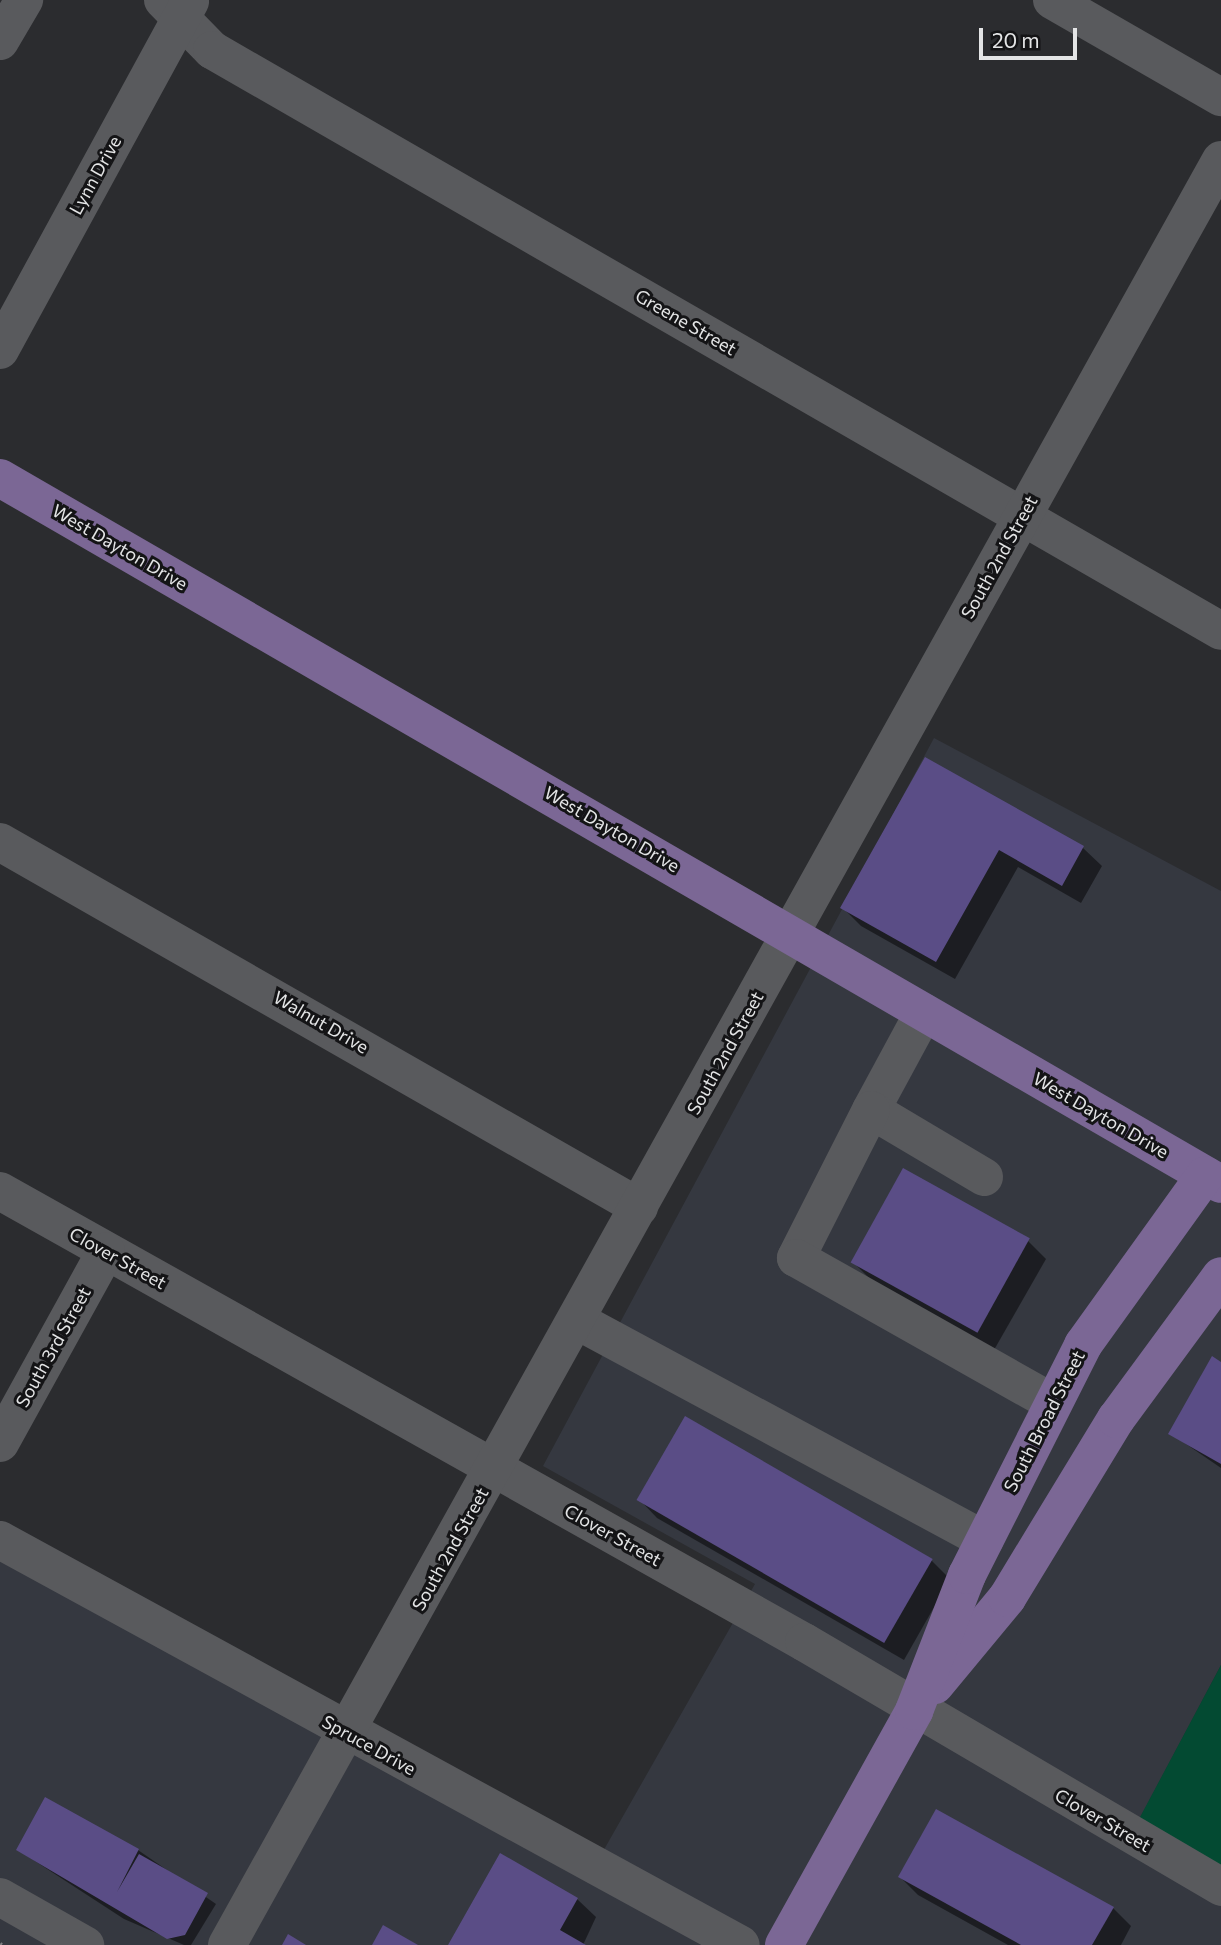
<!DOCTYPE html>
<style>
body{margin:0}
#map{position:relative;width:1221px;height:1945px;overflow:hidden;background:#2b2c2f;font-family:Commissioner,sans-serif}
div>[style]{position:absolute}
.built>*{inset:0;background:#353840}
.green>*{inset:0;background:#034a32}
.shadow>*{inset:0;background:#0007}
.building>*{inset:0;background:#5a4d86;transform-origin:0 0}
.path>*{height:4.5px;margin-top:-2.25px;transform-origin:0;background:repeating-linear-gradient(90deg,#7e7f81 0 3.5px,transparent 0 8.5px)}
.minor>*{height:38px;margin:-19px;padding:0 19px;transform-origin:19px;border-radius:19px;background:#595a5d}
.major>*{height:38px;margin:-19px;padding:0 19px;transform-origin:19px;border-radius:19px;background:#7b6795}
span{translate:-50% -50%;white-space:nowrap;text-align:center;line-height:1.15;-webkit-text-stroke:6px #141416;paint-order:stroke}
.street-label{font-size:18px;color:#e4e5e6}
.scale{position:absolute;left:979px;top:28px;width:98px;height:32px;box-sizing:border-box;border:4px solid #e4e5e6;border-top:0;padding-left:9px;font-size:21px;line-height:24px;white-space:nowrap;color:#e4e5e6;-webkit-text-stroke:5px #141416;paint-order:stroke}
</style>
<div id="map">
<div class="built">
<i style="clip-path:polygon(934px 738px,1221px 891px,1221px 1665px,1140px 1818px,1221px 1867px,1221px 1945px,0 1945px,0 1548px,589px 1876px,755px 1584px,543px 1466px)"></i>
</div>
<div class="green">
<i style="clip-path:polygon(1221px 1665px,1221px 1867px,1139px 1819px)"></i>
</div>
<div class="shadow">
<i style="clip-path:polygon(926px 759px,1083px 848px,1102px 866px,1081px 903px,1018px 867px,955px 979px,861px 926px,843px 908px)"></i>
<i style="clip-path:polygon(1028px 1241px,1046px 1259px,994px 1350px,871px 1280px,852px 1261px)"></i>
<i style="clip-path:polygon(1221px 1364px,1221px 1468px,1170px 1433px)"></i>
<i style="clip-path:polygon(639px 1499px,932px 1561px,950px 1579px,904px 1660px,657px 1518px)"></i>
<i style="clip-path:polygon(18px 1850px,138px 1850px,216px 1904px,191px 1945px,184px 1945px,124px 1919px)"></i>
<i style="clip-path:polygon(900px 1877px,1113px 1908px,1131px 1926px,1121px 1945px,1008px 1945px,918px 1895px)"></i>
<i style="clip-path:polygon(577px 1899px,596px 1917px,583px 1945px,450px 1945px)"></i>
</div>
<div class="building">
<i style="clip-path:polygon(925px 757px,1084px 846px,1062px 886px,999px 850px,936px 962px,840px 908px)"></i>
<i style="left:903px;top:1168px;width:145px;height:108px;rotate:29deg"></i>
<i style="clip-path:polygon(1212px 1356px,1221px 1362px,1221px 1464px,1168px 1434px)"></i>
<i style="left:685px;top:1416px;width:286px;height:97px;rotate:30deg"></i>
<i style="clip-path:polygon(45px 1797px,139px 1849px,117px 1892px,139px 1854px,208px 1893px,185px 1935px,167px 1939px,16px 1850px)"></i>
<i style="clip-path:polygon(936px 1809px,1114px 1907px,1092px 1945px,1021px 1945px,898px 1877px)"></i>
<i style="clip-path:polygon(500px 1853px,578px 1898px,560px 1930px,586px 1945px,448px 1945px)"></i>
<i style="clip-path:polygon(383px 1925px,418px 1945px,372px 1945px)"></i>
<i style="clip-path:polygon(288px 1934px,306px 1945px,282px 1945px)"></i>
</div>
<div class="path">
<i style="left:0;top:1944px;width:2px;rotate:27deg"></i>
</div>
<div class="minor">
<i style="left:163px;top:0;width:70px;rotate:45.6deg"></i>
<i style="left:212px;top:50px;width:1164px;rotate:29.93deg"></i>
<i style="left:1052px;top:0;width:195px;rotate:29.9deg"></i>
<i style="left:0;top:41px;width:48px;rotate:-59.7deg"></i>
<i style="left:0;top:350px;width:397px;rotate:-61.4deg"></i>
<i style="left:0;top:842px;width:736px;rotate:29.74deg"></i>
<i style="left:871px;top:1110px;width:111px;rotate:-61.6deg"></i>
<i style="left:984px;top:1177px;width:131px;rotate:-149.3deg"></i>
<i style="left:871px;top:1110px;width:166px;rotate:116.9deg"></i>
<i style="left:796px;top:1258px;width:295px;rotate:29.4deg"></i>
<i style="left:0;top:1191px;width:922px;rotate:29.29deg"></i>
<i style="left:804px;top:1642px;width:484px;rotate:30.4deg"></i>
<i style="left:576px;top:1320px;width:464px;rotate:28.3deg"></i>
<i style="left:0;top:1443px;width:219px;rotate:-61.1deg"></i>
<i style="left:0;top:1540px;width:844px;rotate:28.66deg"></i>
<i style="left:0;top:1897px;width:98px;rotate:29.5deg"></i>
<i style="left:227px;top:1945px;width:2043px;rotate:-60.89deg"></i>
</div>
<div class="major">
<i style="left:0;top:478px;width:1410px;rotate:30.04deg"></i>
<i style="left:935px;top:1685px;width:113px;rotate:-50.4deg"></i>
<i style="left:1007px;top:1598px;width:210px;rotate:-58.7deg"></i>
<i style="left:1116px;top:1419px;width:177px;rotate:-53.7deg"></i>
<i style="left:784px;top:1945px;width:268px;rotate:-60.9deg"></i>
<i style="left:914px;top:1711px;width:146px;rotate:-68.7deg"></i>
<i style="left:967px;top:1575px;width:258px;rotate:-63.2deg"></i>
<i style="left:1083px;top:1345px;width:209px;rotate:-54.3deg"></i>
</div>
<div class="street-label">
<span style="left:95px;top:175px;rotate:-61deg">Lynn Drive</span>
<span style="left:686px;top:322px;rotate:30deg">Greene Street</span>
<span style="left:120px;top:547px;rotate:30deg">West Dayton Drive</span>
<span style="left:999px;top:557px;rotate:-61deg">South 2nd Street</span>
<span style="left:612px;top:829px;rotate:30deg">West Dayton Drive</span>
<span style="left:321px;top:1022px;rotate:30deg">Walnut Drive</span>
<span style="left:725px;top:1053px;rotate:-61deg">South 2nd Street</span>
<span style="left:1101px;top:1115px;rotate:30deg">West Dayton Drive</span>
<span style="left:118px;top:1258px;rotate:29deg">Clover Street</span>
<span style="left:53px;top:1347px;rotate:-61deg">South 3rd Street</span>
<span style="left:1044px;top:1421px;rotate:-63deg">South Broad Street</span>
<span style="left:613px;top:1535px;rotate:29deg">Clover Street</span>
<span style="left:450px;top:1549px;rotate:-61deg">South 2nd Street</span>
<span style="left:369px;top:1745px;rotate:29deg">Spruce Drive</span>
<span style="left:1103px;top:1820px;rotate:30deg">Clover Street</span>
</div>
<div class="scale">20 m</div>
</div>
